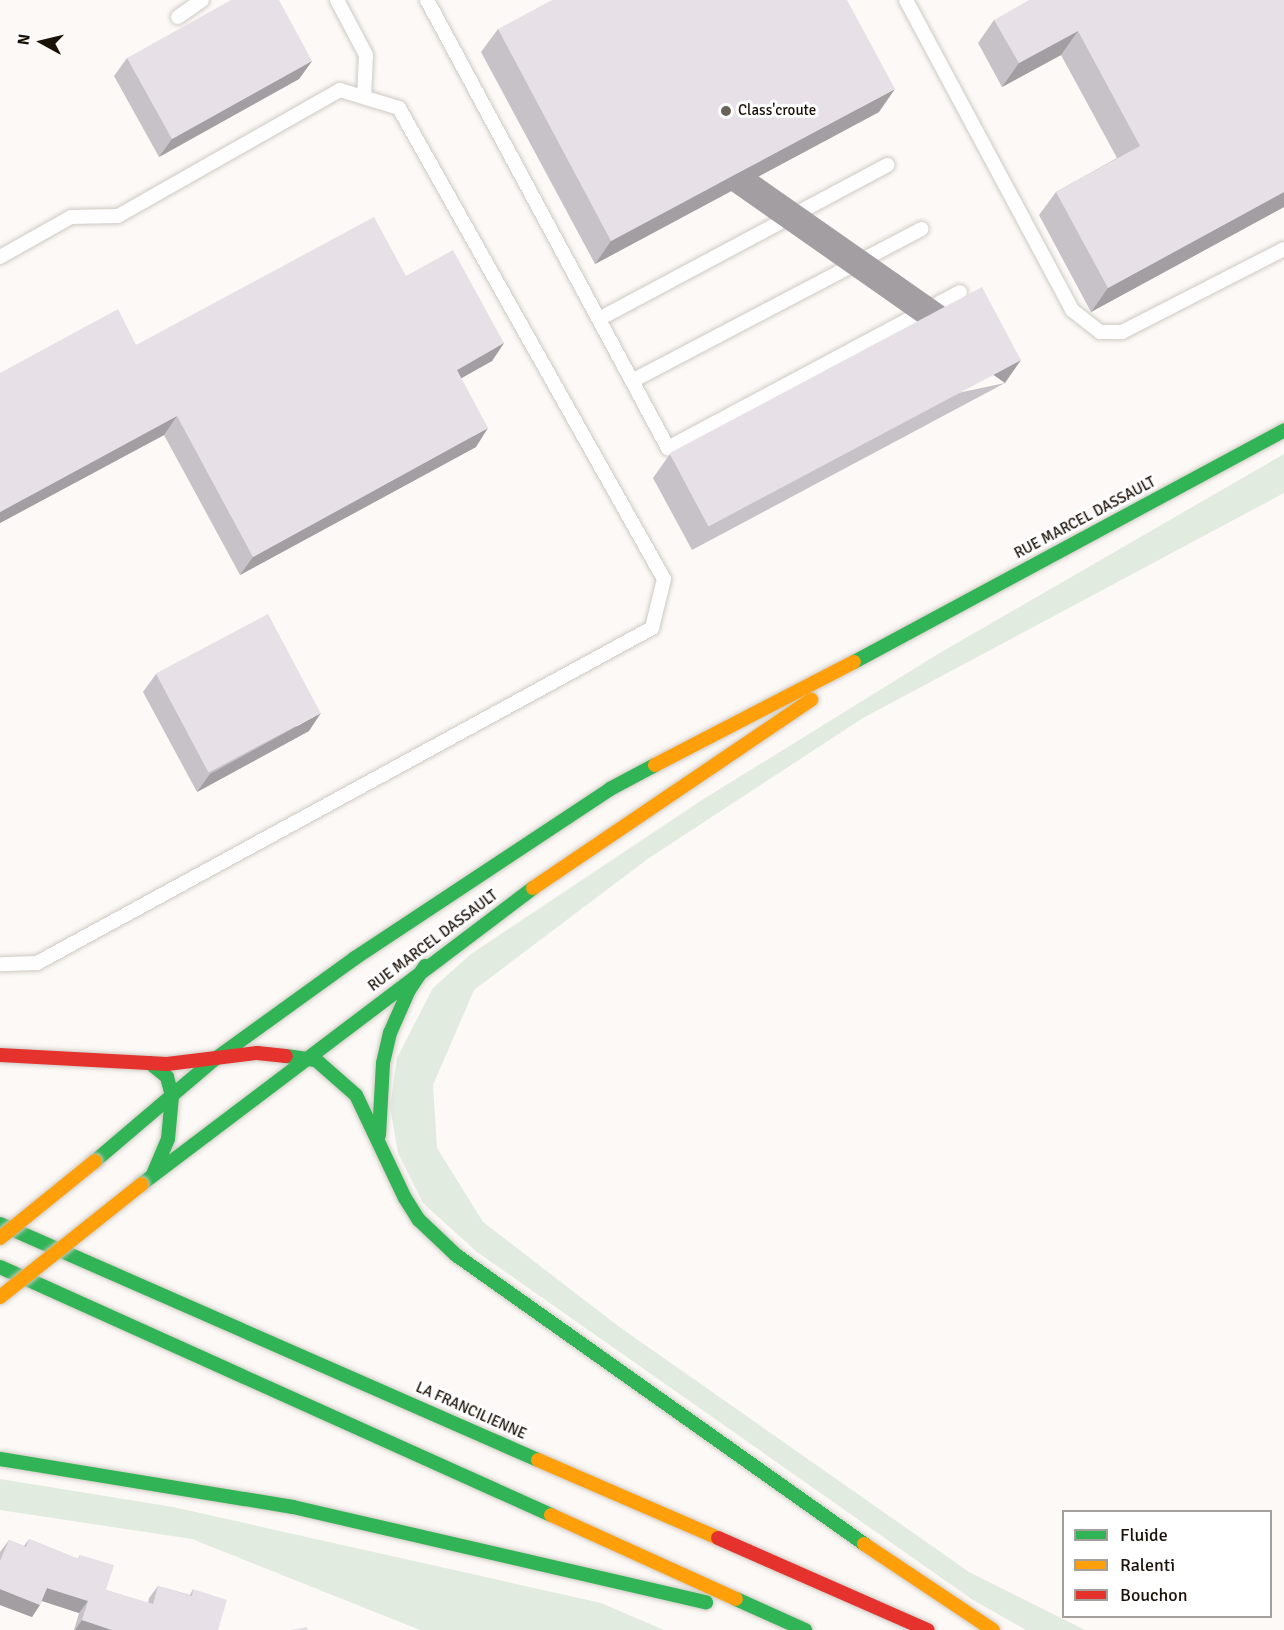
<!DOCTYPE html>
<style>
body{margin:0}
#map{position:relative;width:1284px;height:1630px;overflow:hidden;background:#fcf9f6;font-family:Signika,sans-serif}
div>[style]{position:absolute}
.green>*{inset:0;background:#e2ebdf}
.roads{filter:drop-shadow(0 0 2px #cec9c3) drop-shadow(0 0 2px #cec9c3)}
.lane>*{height:14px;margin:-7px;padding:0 7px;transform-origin:7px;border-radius:7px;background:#fffefe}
.fast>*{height:14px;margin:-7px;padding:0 7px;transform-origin:7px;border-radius:7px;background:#30b455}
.slow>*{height:14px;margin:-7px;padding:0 7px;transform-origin:7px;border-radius:7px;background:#ff9f0a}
.jam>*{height:14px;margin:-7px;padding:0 7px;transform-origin:7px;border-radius:7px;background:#e5322d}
.bridges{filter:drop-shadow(0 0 2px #cec9c3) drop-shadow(0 0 2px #cec9c3)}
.slow-bridge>*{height:14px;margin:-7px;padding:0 7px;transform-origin:7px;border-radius:7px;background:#ff9f0a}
.wall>*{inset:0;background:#c7c2c7}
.shaded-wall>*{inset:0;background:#a29ea2;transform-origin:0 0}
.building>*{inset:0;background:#e7e1e7;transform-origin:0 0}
.dots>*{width:16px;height:16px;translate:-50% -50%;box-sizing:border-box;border:3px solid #fff;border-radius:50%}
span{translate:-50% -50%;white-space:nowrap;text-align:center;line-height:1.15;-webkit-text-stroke:6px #fff;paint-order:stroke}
.poi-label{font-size:15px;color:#1a1208}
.left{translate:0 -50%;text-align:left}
.street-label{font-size:15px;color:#1a1208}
.legend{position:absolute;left:1062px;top:1510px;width:210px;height:108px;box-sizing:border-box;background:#fff;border:2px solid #a3a09c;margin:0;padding:8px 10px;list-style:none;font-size:18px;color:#1a1208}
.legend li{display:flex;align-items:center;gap:12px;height:30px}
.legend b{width:30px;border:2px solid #a3a09c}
.north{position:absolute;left:12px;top:12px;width:60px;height:60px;-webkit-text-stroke:4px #fff;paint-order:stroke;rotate:278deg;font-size:16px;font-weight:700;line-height:24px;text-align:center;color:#1a1208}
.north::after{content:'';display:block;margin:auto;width:21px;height:27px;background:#1a1208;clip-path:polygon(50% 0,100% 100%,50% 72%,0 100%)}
</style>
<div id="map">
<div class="green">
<i style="clip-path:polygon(1284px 454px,1284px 493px,863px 718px,649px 858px,474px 990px,433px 1085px,437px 1148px,483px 1222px,618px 1326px,969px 1572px,1085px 1630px,1026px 1630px,973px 1600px,477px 1252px,423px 1203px,398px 1153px,390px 1107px,397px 1058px,433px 988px,471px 954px,702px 800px,938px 654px)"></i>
<i style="clip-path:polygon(0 1479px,173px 1507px,601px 1603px,664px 1630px,420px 1630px,192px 1539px,0 1510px)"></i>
</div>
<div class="roads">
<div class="lane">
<i style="left:337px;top:0;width:62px;rotate:62.2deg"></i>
<i style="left:366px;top:55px;width:42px;rotate:92.7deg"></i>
<i style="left:427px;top:0;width:509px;rotate:61.72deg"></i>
<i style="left:668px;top:448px;width:331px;rotate:-28.1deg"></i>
<i style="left:906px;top:0;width:352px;rotate:61.8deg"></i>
<i style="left:1072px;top:310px;width:36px;rotate:38deg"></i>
<i style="left:1100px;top:332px;width:22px"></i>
<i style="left:1122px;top:332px;width:182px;rotate:-27.1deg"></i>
<i style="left:178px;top:17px;width:29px;rotate:-35deg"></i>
<i style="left:0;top:257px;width:81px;rotate:-29.4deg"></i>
<i style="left:71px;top:217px;width:47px;rotate:-1.2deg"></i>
<i style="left:118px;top:216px;width:255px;rotate:-29.6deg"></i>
<i style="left:340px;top:90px;width:62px;rotate:17deg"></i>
<i style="left:399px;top:108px;width:540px;rotate:60.64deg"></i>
<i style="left:664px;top:579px;width:50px;rotate:103.8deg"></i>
<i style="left:652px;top:628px;width:700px;rotate:151.42deg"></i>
<i style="left:37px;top:963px;width:37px;rotate:178deg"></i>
<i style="left:599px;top:319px;width:327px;rotate:-28.1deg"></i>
<i style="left:632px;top:381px;width:327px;rotate:-27.7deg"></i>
</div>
<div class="fast">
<i style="left:854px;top:662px;width:489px;rotate:-28.3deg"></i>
<i style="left:286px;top:1056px;width:30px;rotate:8deg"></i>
<i style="left:316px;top:1060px;width:53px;rotate:41.2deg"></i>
<i style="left:356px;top:1095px;width:114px;rotate:64.6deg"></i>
<i style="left:405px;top:1198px;width:26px;rotate:58deg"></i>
<i style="left:419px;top:1220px;width:51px;rotate:43.4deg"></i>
<i style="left:456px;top:1255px;width:500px;rotate:35.3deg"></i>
<i style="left:150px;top:1063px;width:22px;rotate:39deg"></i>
<i style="left:167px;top:1077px;width:20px;rotate:75deg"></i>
<i style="left:172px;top:1096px;width:43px;rotate:95.3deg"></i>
<i style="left:168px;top:1139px;width:39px;rotate:113deg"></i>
<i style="left:379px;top:1135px;width:72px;rotate:-86.8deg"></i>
<i style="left:383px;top:1063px;width:31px;rotate:-77deg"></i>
<i style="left:390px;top:1033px;width:47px;rotate:-66.2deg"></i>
<i style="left:409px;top:990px;width:29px;rotate:-56deg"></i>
<i style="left:95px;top:1161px;width:157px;rotate:-40.4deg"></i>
<i style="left:215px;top:1059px;width:173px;rotate:-35.8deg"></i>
<i style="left:355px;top:958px;width:306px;rotate:-33.5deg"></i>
<i style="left:610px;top:789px;width:51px;rotate:-28.1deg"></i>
<i style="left:143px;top:1183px;width:489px;rotate:-37.1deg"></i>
<i style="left:0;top:1224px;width:587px;rotate:23.69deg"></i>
<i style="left:0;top:1267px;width:604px;rotate:24.23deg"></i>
<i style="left:0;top:1459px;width:297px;rotate:9.3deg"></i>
<i style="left:293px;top:1507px;width:424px;rotate:13deg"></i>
<i style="left:736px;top:1599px;width:76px;rotate:24.2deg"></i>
</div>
<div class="slow">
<i style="left:655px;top:765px;width:224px;rotate:-27.4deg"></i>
<i style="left:533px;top:888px;width:336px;rotate:-34.1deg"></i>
<i style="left:538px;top:1460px;width:196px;rotate:23.4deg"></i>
<i style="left:551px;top:1515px;width:203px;rotate:24.4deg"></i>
<i style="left:864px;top:1544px;width:155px;rotate:33.7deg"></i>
</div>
<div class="jam">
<i style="left:0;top:1055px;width:167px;rotate:3.1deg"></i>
<i style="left:167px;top:1064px;width:91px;rotate:-7deg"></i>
<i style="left:257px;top:1053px;width:29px;rotate:6deg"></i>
<i style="left:718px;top:1538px;width:229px;rotate:23.7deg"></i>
</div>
</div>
<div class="bridges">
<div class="slow-bridge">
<i style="left:0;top:1238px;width:122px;rotate:-39deg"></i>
<i style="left:0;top:1297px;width:181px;rotate:-38.5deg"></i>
</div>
</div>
<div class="wall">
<i style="clip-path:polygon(1284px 0,1284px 207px,1091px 312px,1039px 215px,1056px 192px,1117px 158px,1061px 55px,1002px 87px,978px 43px,994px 20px)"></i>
<i style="clip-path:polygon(498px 29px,879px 112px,595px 264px,481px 52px)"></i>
<i style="clip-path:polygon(127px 58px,312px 61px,299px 79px,159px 157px,114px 76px)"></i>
<i style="clip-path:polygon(406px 276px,504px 343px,492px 361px,461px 378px,476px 447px,240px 575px,164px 435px,0 523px,0 373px,136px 345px)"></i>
<i style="clip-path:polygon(1005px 383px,692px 550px,653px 478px,670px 454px)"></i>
<i style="clip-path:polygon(156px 674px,309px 731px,197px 792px,143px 692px)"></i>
<i style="clip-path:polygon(29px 1539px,78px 1559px,80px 1555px,106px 1590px,148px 1603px,149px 1598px,158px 1586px,190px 1595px,193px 1589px,218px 1630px,74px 1630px,79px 1613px,42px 1601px,32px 1617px,0 1605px,0 1552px,9px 1540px,24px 1546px)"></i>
</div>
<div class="shaded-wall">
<i style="clip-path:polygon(1078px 31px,1061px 55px,1002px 87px,1019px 63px)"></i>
<i style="clip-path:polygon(312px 61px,299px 79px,159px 157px,172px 139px)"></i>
<i style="clip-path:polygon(895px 89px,879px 112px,595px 264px,611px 241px)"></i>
<i style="clip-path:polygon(1284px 192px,1284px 207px,1091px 312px,1108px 288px)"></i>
<i style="clip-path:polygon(504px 343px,492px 361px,444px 388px,457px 370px)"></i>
<i style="left:1021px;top:360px;width:28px;height:355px;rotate:125deg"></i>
<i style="clip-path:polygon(177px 416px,164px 435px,0 523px,0 512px)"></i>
<i style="clip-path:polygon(488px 428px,476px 447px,240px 575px,253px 557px)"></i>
<i style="clip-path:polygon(321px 713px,309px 731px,197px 792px,210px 774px)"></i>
<i style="clip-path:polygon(47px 1588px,88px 1601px,79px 1613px,39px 1600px)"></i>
<i style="clip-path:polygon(0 1589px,40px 1605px,32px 1617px,0 1605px)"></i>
<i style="clip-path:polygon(82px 1620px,112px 1630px,75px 1630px)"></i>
</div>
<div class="building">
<i style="clip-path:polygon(231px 0,279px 0,312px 61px,172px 139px,127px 58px)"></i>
<i style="clip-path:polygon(552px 0,847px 0,895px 89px,611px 241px,498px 29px)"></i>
<i style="clip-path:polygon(1029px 0,1284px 0,1284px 192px,1108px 288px,1056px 192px,1140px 146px,1078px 31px,1019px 63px,994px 20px)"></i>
<i style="clip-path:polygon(374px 217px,406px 276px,453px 250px,504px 343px,457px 370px,488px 428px,253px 557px,177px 416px,0 512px,0 373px,118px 309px,136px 345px)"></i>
<i style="left:982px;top:287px;width:83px;height:354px;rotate:62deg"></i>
<i style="left:268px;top:614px;width:112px;height:127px;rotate:62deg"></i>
<i style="clip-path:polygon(29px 1539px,79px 1559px,80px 1555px,114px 1565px,106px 1590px,153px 1604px,158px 1586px,192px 1596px,193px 1589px,227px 1600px,218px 1630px,112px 1630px,82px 1620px,88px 1601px,47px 1588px,40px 1605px,0 1589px,0 1561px,9px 1540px,26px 1547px)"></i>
<i style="clip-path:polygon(307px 1627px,308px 1630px,291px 1630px)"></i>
</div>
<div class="dots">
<i style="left:726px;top:111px;background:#69635b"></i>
</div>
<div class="poi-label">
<span class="left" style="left:738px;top:111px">Class'croute</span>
</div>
<div class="street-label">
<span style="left:1085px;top:518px;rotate:-28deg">RUE MARCEL DASSAULT</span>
<span style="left:433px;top:941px;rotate:-37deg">RUE MARCEL DASSAULT</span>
<span style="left:471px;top:1411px;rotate:24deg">LA FRANCILIENNE</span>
</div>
<ul class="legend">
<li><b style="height:8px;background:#30b455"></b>Fluide</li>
<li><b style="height:8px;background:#ff9f0a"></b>Ralenti</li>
<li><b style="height:8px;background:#e5322d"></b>Bouchon</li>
</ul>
<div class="north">N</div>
</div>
